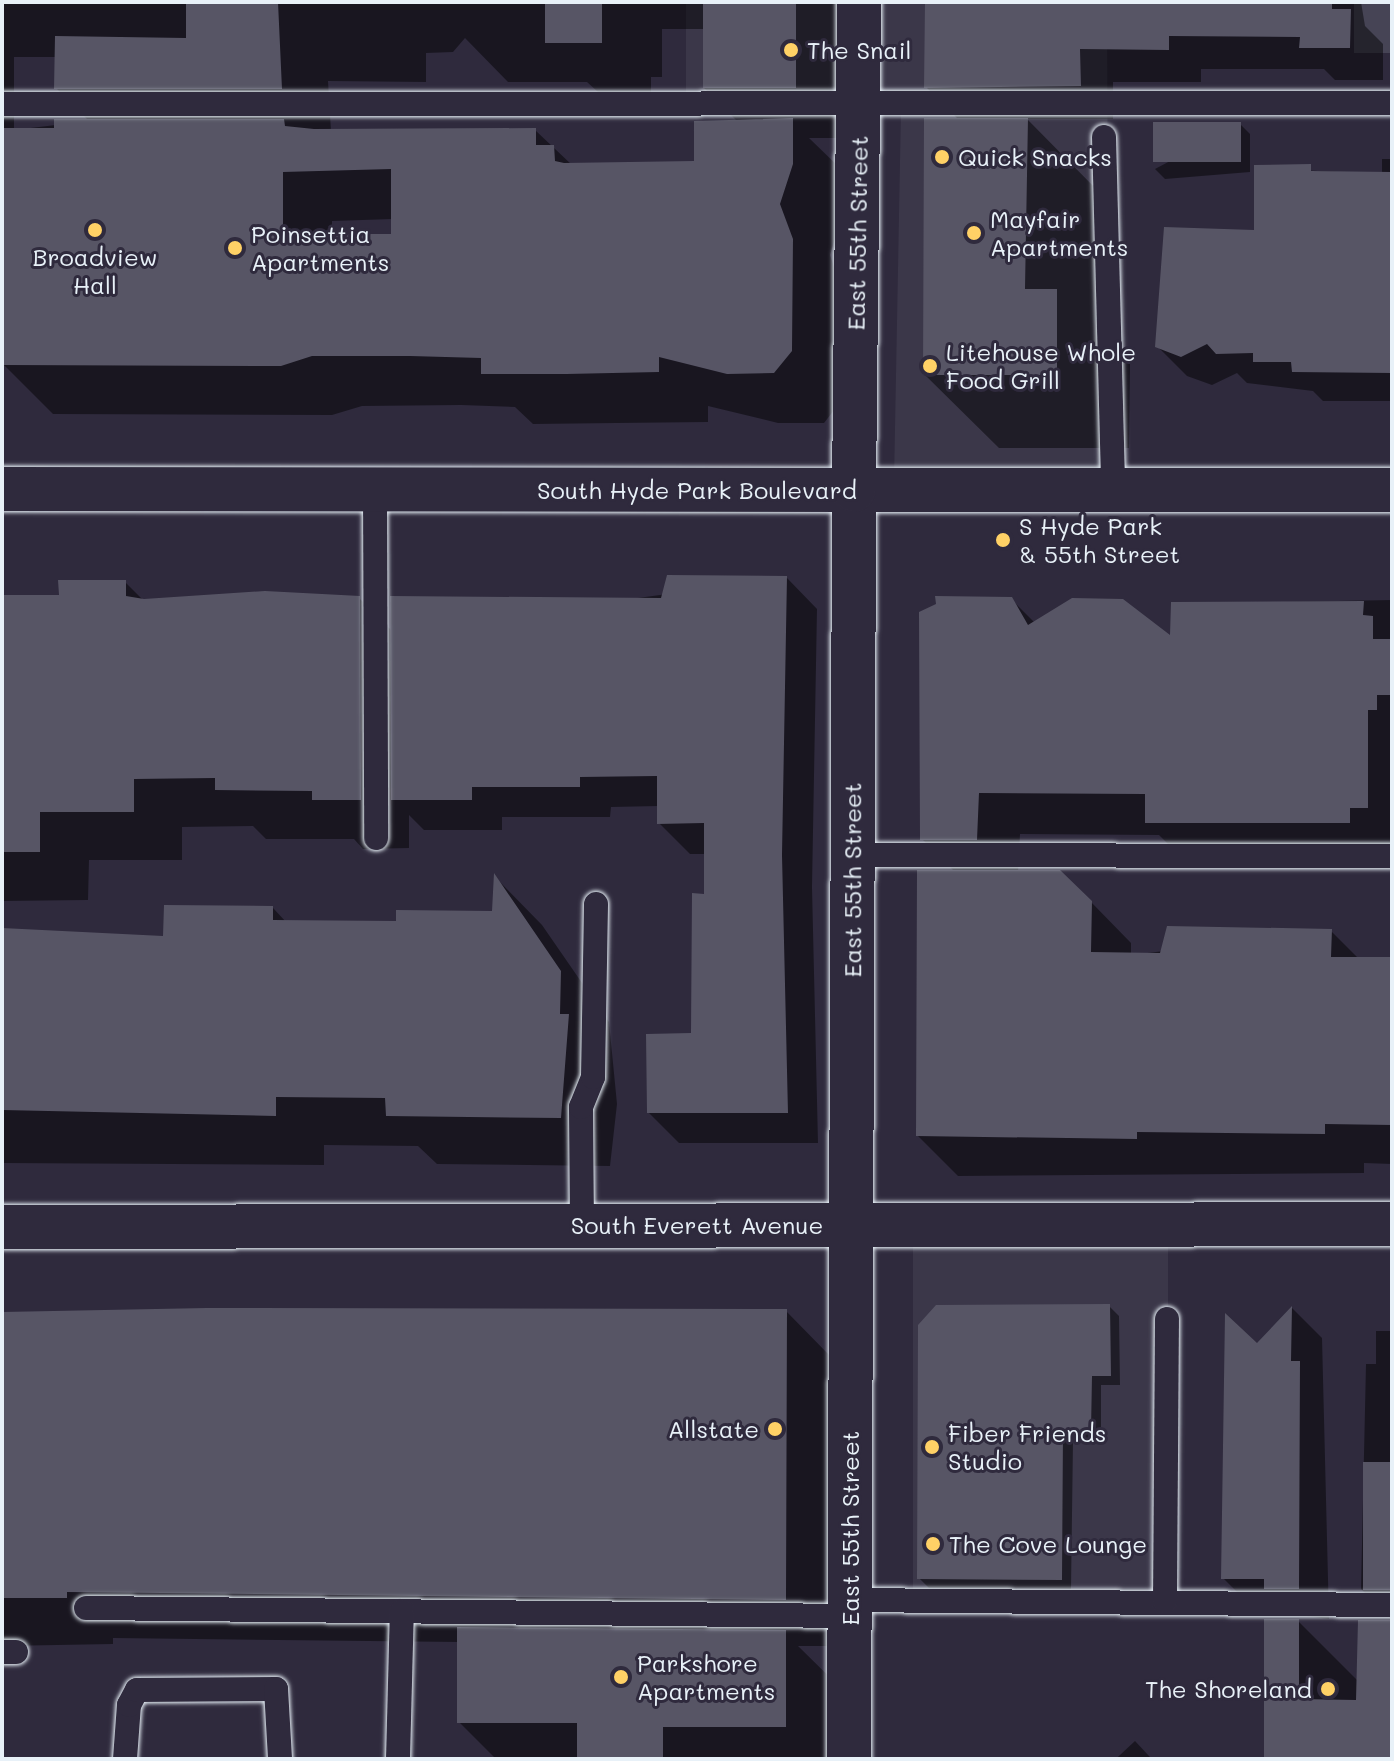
<!DOCTYPE html>
<style>
body{margin:0}
#map{position:relative;width:1394px;height:1761px;overflow:hidden;background:#2f2a3d;font-family:Mali,sans-serif}
div>[style]{position:absolute}
.built>*{inset:0;background:#3b3749;transform-origin:0 0}
.green>*{inset:0;background:#464455;transform-origin:0 0}
.shadow>*{inset:0;background:#0007;transform-origin:0 0}
.building>*{inset:0;background:#575565;transform-origin:0 0}
.roads{filter:drop-shadow(0 0 2px #e8f1f8) drop-shadow(0 0 2px #e8f1f8)}
.service>*{height:24px;margin:-12px;padding:0 12px;transform-origin:12px;border-radius:12px;background:#2f2a3d}
.minor>*{height:44px;margin:-22px;padding:0 22px;transform-origin:22px;border-radius:22px;background:#2f2a3d}
.tertiary>*{height:44px;margin:-22px;padding:0 22px;transform-origin:22px;border-radius:22px;background:#2f2a3d}
.secondary>*{height:44px;margin:-22px;padding:0 22px;transform-origin:22px;border-radius:22px;background:#2f2a3d}
.dots>*{width:22px;height:22px;translate:-50% -50%;box-sizing:border-box;border:4px solid #2f2a3d;border-radius:50%}
span{translate:-50% -50%;white-space:nowrap;text-align:center;line-height:1.15;-webkit-text-stroke:6px #2f2a3d;paint-order:stroke}
.poi-label{font-size:24px;color:#e8f1f8}
.left{translate:0 -50%;text-align:left}
.right{translate:-100% -50%;text-align:right}
.street-label{font-size:24px;color:#e8f1f8}
.frame{position:absolute;inset:0;border:4px solid #e8f1f8;pointer-events:none}
</style>
<div id="map">
<div class="built">
<i style="clip-path:polygon(686px 2px,1107px 2px,1109px 478px,894px 481px,901px 109px,686px 110px)"></i>
<i style="left:913px;top:1224px;width:255px;height:375px"></i>
</div>
<div class="green">
<i style="left:1354px;top:2px;width:38px;height:51px"></i>
</div>
<div class="shadow">
<i style="clip-path:polygon(evenodd,2px 2px,844px 2px,842px 138px,809px 138px,842px 170px,842px 215px,830px 255px,842px 291px,841px 401px,824px 423px,778px 423px,708px 406px,708px 422px,617px 423px,533px 424px,515px 407px,461px 405px,362px 406px,332px 415px,53px 414px,3px 364px,2px 2px,662px 29px,705px 29px,704px 88px,738px 122px,696px 163px,572px 165px,535px 130px,331px 131px,328px 81px,426px 82px,426px 53px,453px 52px,465px 38px,508px 82px,587px 82px,598px 92px,651px 93px,651px 77px,662px 77px,662px 29px,2px 2px,14px 57px,57px 57px,56px 88px,89px 121px,14px 130px,14px 57px,2px 2px,393px 219px,393px 236px,332px 236px,332px 221px,393px 219px)"></i>
<i style="clip-path:polygon(927px 2px,1361px 2px,1365px 26px,1383px 44px,1383px 80px,1335px 80px,1324px 69px,1201px 69px,1201px 82px,1113px 82px,1113px 119px,1027px 119px,1101px 194px,1099px 333px,1130px 364px,1129px 448px,999px 448px,925px 375px,959px 120px,926px 87px)"></i>
<i style="clip-path:polygon(1240px 124px,1250px 134px,1250px 172px,1165px 179px,1155px 169px)"></i>
<i style="clip-path:polygon(1382px 159px,1392px 159px,1392px 401px,1323px 401px,1313px 391px,1247px 383px,1237px 373px,1212px 385px,1187px 376px,1157px 346px,1256px 232px,1256px 168px,1382px 174px)"></i>
<i style="clip-path:polygon(787px 578px,817px 609px,812px 887px,818px 1143px,679px 1143px,649px 1113px,693px 1035px,706px 896px,706px 854px,690px 854px,659px 823px,659px 806px,611px 807px,610px 817px,502px 817px,502px 830px,424px 830px,409px 815px,409px 848px,363px 849px,354px 839px,266px 839px,253px 826px,182px 827px,182px 860px,89px 860px,88px 900px,2px 901px,2px 598px,61px 597px,125px 582px,144px 601px,359px 598px,392px 631px)"></i>
<i style="clip-path:polygon(1011px 599px,1035px 623px,1172px 639px,1173px 604px,1392px 600px,1392px 865px,1188px 864px,1159px 835px,1020px 834px,1018px 872px,1091px 902px,1131px 943px,1131px 955px,1331px 931px,1359px 959px,1392px 959px,1392px 1164px,1364px 1163px,1364px 1173px,958px 1176px,918px 1136px,955px 872px,922px 839px)"></i>
<i style="clip-path:polygon(496px 878px,542px 925px,609px 1022px,617px 1104px,610px 1166px,437px 1164px,418px 1146px,324px 1145px,324px 1165px,2px 1163px,2px 932px,165px 938px,273px 908px,287px 923px,397px 923px,494px 913px)"></i>
<i style="clip-path:polygon(1109px 1306px,1119px 1316px,1120px 1385px,1101px 1385px,1101px 1441px,1073px 1441px,1071px 1589px,929px 1588px,919px 1578px)"></i>
<i style="clip-path:polygon(1292px 1308px,1322px 1338px,1329px 1619px,1254px 1609px,1223px 1578px,1257px 1346px)"></i>
<i style="clip-path:polygon(786px 1311px,832px 1358px,832px 1646px,798px 1646px,859px 1706px,858px 1759px,496px 1759px,459px 1722px,459px 1642px,113px 1638px,113px 1644px,2px 1646px,2px 1312px)"></i>
<i style="clip-path:polygon(1376px 1331px,1392px 1331px,1392px 1620px,1361px 1589px,1366px 1364px,1376px 1364px)"></i>
<i style="clip-path:polygon(1298px 1621px,1358px 1681px,1392px 1621px,1392px 1759px,1266px 1759px)"></i>
<i style="left:1135px;top:1741px;width:25px;height:203px;rotate:47deg"></i>
</div>
<div class="building">
<i style="clip-path:polygon(186px 2px,278px 2px,282px 89px,54px 89px,55px 36px,186px 38px)"></i>
<i style="left:545px;top:2px;width:57px;height:41px"></i>
<i style="left:703px;top:2px;width:93px;height:86px"></i>
<i style="clip-path:polygon(925px 2px,1332px 2px,1332px 9px,1351px 9px,1350px 48px,1299px 48px,1300px 37px,1169px 36px,1169px 50px,1080px 49px,1081px 86px,924px 88px)"></i>
<i style="clip-path:polygon(evenodd,793px 118px,793px 164px,780px 204px,793px 239px,792px 351px,774px 373px,727px 374px,659px 357px,659px 372px,566px 374px,481px 374px,481px 358px,410px 356px,312px 356px,281px 366px,2px 365px,3px 128px,54px 128px,54px 119px,284px 119px,285px 126px,314px 129px,536px 128px,536px 145px,554px 145px,555px 161px,564px 163px,694px 161px,694px 121px,793px 118px,391px 169px,391px 234px,283px 234px,283px 172px,391px 169px)"></i>
<i style="clip-path:polygon(924px 118px,1028px 118px,1025px 289px,1057px 289px,1057px 375px,923px 375px)"></i>
<i style="left:1241px;top:122px;width:40px;height:88px;rotate:90deg"></i>
<i style="clip-path:polygon(1311px 164px,1311px 171px,1392px 172px,1392px 373px,1292px 372px,1291px 362px,1253px 362px,1253px 353px,1216px 354px,1207px 344px,1181px 357px,1155px 347px,1164px 227px,1254px 230px,1254px 165px)"></i>
<i style="clip-path:polygon(667px 575px,787px 576px,782px 855px,788px 1113px,647px 1113px,646px 1034px,691px 1033px,692px 893px,704px 894px,704px 823px,657px 824px,657px 776px,580px 777px,580px 787px,472px 787px,472px 800px,391px 800px,390px 596px,661px 598px)"></i>
<i style="clip-path:polygon(58px 580px,126px 580px,126px 596px,144px 599px,265px 591px,360px 596px,361px 800px,312px 800px,312px 791px,215px 790px,215px 778px,134px 779px,134px 812px,40px 812px,40px 852px,2px 852px,2px 595px,59px 595px)"></i>
<i style="clip-path:polygon(935px 596px,1012px 597px,1028px 625px,1072px 598px,1123px 599px,1170px 635px,1171px 602px,1364px 601px,1363px 615px,1373px 616px,1373px 639px,1392px 639px,1392px 695px,1377px 695px,1377px 710px,1368px 710px,1368px 808px,1350px 808px,1350px 823px,1145px 823px,1145px 794px,979px 793px,977px 840px,920px 840px,919px 612px,936px 604px)"></i>
<i style="clip-path:polygon(917px 870px,1060px 870px,1092px 901px,1091px 952px,1160px 953px,1167px 926px,1332px 929px,1331px 957px,1392px 957px,1392px 1125px,1325px 1124px,1325px 1134px,1137px 1132px,1137px 1139px,916px 1136px)"></i>
<i style="clip-path:polygon(494px 873px,561px 971px,560px 1014px,569px 1014px,561px 1118px,386px 1116px,385px 1098px,276px 1097px,276px 1116px,2px 1110px,2px 928px,163px 936px,164px 905px,273px 906px,273px 920px,396px 921px,396px 910px,492px 911px)"></i>
<i style="clip-path:polygon(1110px 1304px,1111px 1376px,1092px 1376px,1091px 1431px,1063px 1432px,1062px 1580px,917px 1579px,918px 1325px,936px 1305px)"></i>
<i style="clip-path:polygon(1292px 1306px,1291px 1361px,1300px 1361px,1299px 1589px,1264px 1589px,1264px 1579px,1221px 1579px,1225px 1313px,1257px 1343px)"></i>
<i style="clip-path:polygon(207px 1308px,787px 1309px,786px 1600px,67px 1592px,67px 1598px,2px 1598px,2px 1312px)"></i>
<i style="left:1363px;top:1462px;width:29px;height:128px"></i>
<i style="clip-path:polygon(1264px 1619px,1299px 1619px,1299px 1699px,1356px 1700px,1358px 1620px,1392px 1620px,1392px 1759px,1264px 1759px)"></i>
<i style="clip-path:polygon(457px 1627px,786px 1630px,786px 1727px,663px 1727px,663px 1759px,577px 1759px,577px 1723px,457px 1723px)"></i>
</div>
<div class="roads">
<div class="service">
<i style="left:2px;top:104px;width:1390px;rotate:-0.04deg"></i>
<i style="left:1104px;top:137px;width:353px;rotate:88.5deg"></i>
<i style="left:375px;top:489px;width:349px;rotate:89.8deg"></i>
<i style="left:852px;top:855px;width:540px;rotate:0.11deg"></i>
<i style="left:582px;top:1225px;width:118px;rotate:-90.5deg"></i>
<i style="left:581px;top:1107px;width:32px;rotate:-68deg"></i>
<i style="left:593px;top:1077px;width:173px;rotate:-89deg"></i>
<i style="left:849px;top:1600px;width:543px;rotate:0.53deg"></i>
<i style="left:1165px;top:1602px;width:283px;rotate:-89.6deg"></i>
<i style="left:86px;top:1608px;width:763px;rotate:0.6deg"></i>
<i style="left:2px;top:1652px;width:14px"></i>
<i style="left:125px;top:1759px;width:54px;rotate:-85.8deg"></i>
<i style="left:129px;top:1705px;width:17px;rotate:-62deg"></i>
<i style="left:137px;top:1690px;width:139px;rotate:-0.4deg"></i>
<i style="left:276px;top:1689px;width:70px;rotate:86.7deg"></i>
<i style="left:398px;top:1759px;width:148px;rotate:-88.5deg"></i>
</div>
<div class="minor">
<i style="left:2px;top:1227px;width:1390px;rotate:-0.12deg"></i>
<i style="left:849px;top:1759px;width:1269px;rotate:-89.77deg"></i>
</div>
<div class="tertiary">
<i style="left:854px;top:490px;width:538px"></i>
</div>
<div class="secondary">
<i style="left:2px;top:489px;width:852px;rotate:0.07deg"></i>
<i style="left:854px;top:490px;width:488px;rotate:-89.4deg"></i>
</div>
</div>
<div class="dots">
<i style="left:791px;top:50px;background:#ffd166"></i>
<i style="left:942px;top:157px;background:#ffd166"></i>
<i style="left:95px;top:230px;background:#ffd166"></i>
<i style="left:974px;top:233px;background:#ffd166"></i>
<i style="left:235px;top:248px;background:#ffd166"></i>
<i style="left:930px;top:366px;background:#ffd166"></i>
<i style="left:1003px;top:540px;background:#ffd166"></i>
<i style="left:775px;top:1429px;background:#ffd166"></i>
<i style="left:932px;top:1447px;background:#ffd166"></i>
<i style="left:933px;top:1544px;background:#ffd166"></i>
<i style="left:621px;top:1677px;background:#ffd166"></i>
<i style="left:1328px;top:1689px;background:#ffd166"></i>
</div>
<div class="poi-label">
<span class="left" style="left:807px;top:50px">The Snail</span>
<span class="left" style="left:958px;top:157px">Quick Snacks</span>
<span class="left" style="left:990px;top:233px">Mayfair<br>Apartments</span>
<span class="left" style="left:251px;top:248px">Poinsettia<br>Apartments</span>
<span style="left:95px;top:271px">Broadview<br>Hall</span>
<span class="left" style="left:946px;top:366px">Litehouse Whole<br>Food Grill</span>
<span class="left" style="left:1019px;top:540px">S Hyde Park<br>&amp; 55th Street</span>
<span class="right" style="left:759px;top:1429px">Allstate</span>
<span class="left" style="left:948px;top:1447px">Fiber Friends<br>Studio</span>
<span class="left" style="left:949px;top:1544px">The Cove Lounge</span>
<span class="left" style="left:637px;top:1677px">Parkshore<br>Apartments</span>
<span class="right" style="left:1312px;top:1689px">The Shoreland</span>
</div>
<div class="street-label">
<span style="left:857px;top:233px;rotate:-89deg">East 55th Street</span>
<span style="left:697px;top:490px">South Hyde Park Boulevard</span>
<span style="left:852px;top:880px;rotate:-90deg">East 55th Street</span>
<span style="left:697px;top:1225px">South Everett Avenue</span>
<span style="left:850px;top:1528px;rotate:-90deg">East 55th Street</span>
</div>
<div class="frame"></div>
</div>
